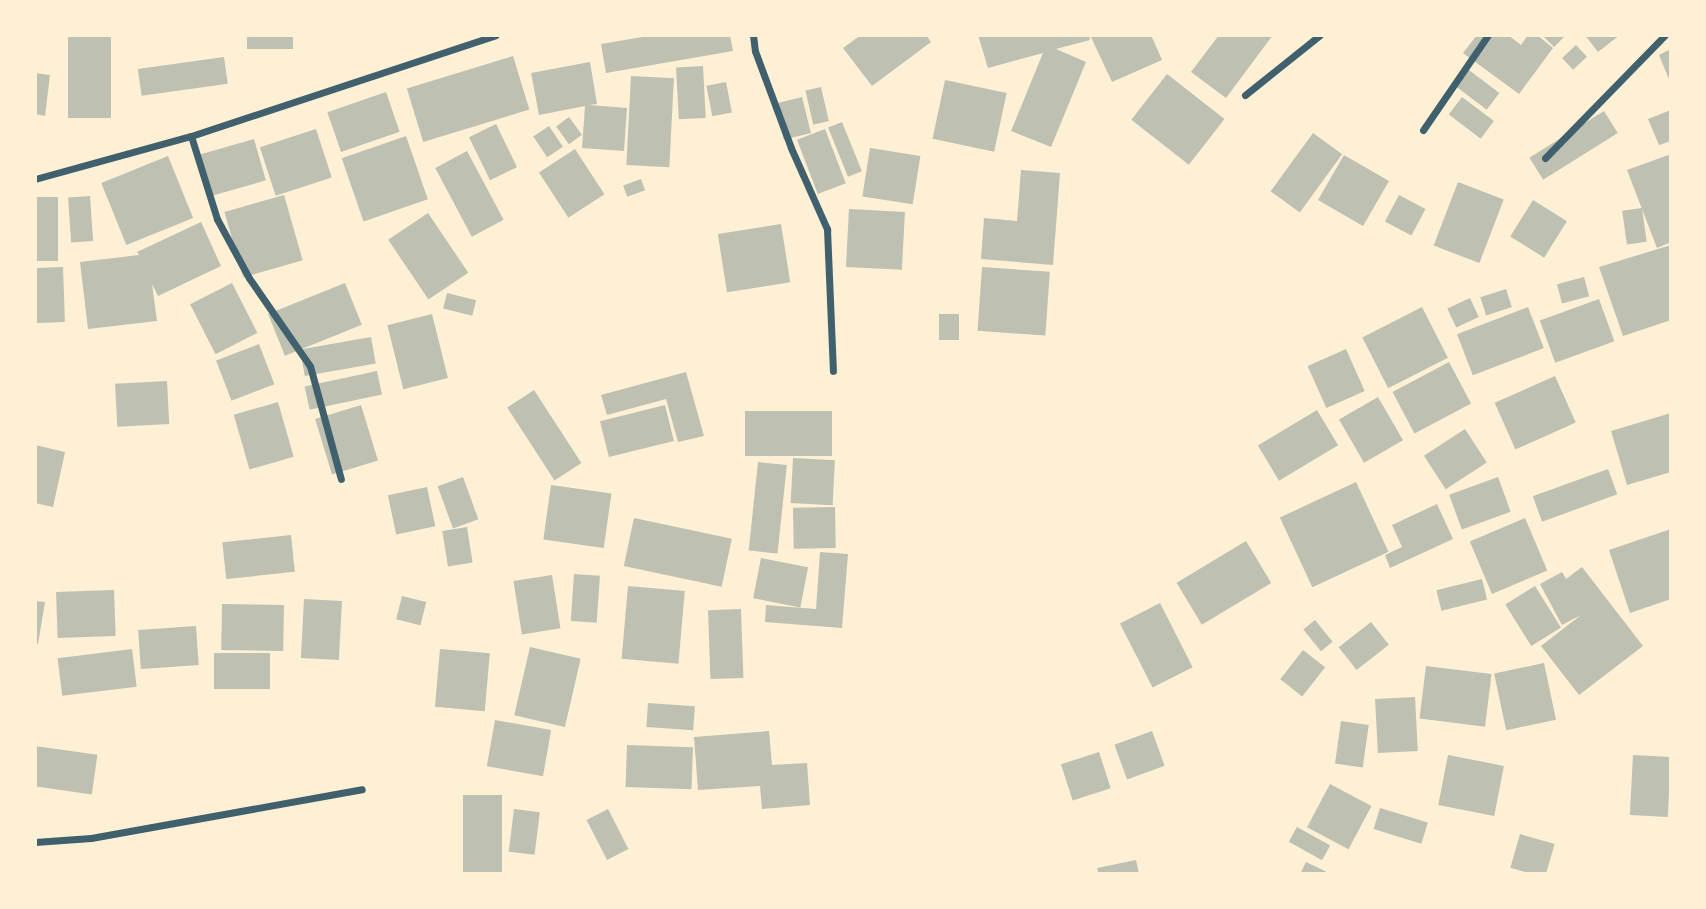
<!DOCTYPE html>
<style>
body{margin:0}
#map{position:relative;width:1706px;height:909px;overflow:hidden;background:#fdf0d5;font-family:"Fira Sans",sans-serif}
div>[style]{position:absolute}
.building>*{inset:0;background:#bec0b2;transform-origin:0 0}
.minor>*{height:7px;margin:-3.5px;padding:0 3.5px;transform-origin:3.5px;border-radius:3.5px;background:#3f606c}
span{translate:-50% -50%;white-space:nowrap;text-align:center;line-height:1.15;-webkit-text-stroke:6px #fdf0d5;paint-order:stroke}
.frame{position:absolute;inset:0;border:37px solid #fdf0d5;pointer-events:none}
</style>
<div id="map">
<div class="building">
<i style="left:68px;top:35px;width:43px;height:83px"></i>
<i style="left:247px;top:35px;width:46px;height:14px"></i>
<i style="clip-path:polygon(654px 35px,730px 35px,733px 51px,606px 73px,601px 44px)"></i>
<i style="clip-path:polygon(861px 35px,926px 35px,931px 42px,872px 86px,843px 48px)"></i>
<i style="clip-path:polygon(978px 35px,1089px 35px,1090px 40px,1056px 49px,1086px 62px,1051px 147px,1011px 131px,1043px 53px,988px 68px)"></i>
<i style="clip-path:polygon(1090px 35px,1151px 35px,1162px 60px,1112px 82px)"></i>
<i style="clip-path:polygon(1219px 35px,1273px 35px,1226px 98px,1191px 72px)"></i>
<i style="clip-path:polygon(1477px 35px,1508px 35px,1521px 45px,1528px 35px,1537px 35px,1553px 48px,1519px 94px,1463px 53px)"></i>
<i style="clip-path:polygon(1542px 35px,1566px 35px,1554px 47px)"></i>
<i style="clip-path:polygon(1585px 35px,1620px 35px,1598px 52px)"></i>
<i style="left:1576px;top:45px;width:16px;height:19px;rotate:47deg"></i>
<i style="clip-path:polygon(1671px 49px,1671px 84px,1659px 55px)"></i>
<i style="left:513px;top:56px;width:56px;height:111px;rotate:73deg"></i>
<i style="left:224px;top:57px;width:27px;height:87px;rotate:82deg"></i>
<i style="clip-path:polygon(590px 62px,597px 104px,589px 105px,627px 108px,624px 151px,582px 148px,585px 106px,539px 115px,531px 73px)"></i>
<i style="left:703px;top:66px;width:52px;height:27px;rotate:87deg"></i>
<i style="left:1465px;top:67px;width:43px;height:21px;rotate:37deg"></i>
<i style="clip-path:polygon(35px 73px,50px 75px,45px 116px,35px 114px)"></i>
<i style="left:1167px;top:74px;width:73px;height:58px;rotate:38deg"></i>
<i style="left:631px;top:76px;width:43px;height:89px;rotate:3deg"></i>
<i style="left:945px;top:80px;width:63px;height:60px;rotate:12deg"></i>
<i style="left:726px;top:82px;width:31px;height:20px;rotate:79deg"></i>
<i style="left:821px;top:87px;width:35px;height:16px;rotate:77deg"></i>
<i style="left:386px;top:92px;width:42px;height:62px;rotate:71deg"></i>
<i style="left:802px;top:97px;width:37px;height:28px;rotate:76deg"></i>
<i style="left:1462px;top:97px;width:40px;height:22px;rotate:37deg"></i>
<i style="clip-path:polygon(1671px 110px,1671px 141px,1659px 145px,1648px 119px)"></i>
<i style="left:1604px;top:111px;width:26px;height:88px;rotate:58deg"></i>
<i style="left:569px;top:117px;width:22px;height:16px;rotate:54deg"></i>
<i style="left:842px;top:122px;width:53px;height:15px;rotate:68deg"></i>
<i style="left:496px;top:124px;width:48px;height:30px;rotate:64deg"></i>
<i style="left:549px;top:126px;width:25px;height:19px;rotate:56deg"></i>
<i style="left:316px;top:129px;width:51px;height:59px;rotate:72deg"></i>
<i style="left:825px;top:129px;width:58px;height:30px;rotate:69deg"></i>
<i style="left:1313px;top:133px;width:36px;height:72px;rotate:36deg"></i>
<i style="left:406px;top:136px;width:67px;height:68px;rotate:71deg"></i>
<i style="left:254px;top:139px;width:43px;height:58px;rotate:74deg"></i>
<i style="left:870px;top:148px;width:51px;height:49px;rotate:9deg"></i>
<i style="left:575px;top:149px;width:54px;height:43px;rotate:57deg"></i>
<i style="left:467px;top:151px;width:78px;height:36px;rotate:62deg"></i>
<i style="clip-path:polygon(1671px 154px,1671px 242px,1657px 248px,1627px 170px)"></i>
<i style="left:1344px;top:155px;width:52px;height:52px;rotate:30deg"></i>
<i style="left:168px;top:156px;width:67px;height:72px;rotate:68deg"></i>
<i style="clip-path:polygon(1021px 170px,1060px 173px,1053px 265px,981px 259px,984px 218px,1017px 221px)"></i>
<i style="left:641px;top:179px;width:12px;height:19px;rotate:70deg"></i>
<i style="left:1458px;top:182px;width:49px;height:68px;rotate:21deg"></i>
<i style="left:284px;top:195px;width:68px;height:62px;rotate:74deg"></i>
<i style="left:1399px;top:195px;width:30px;height:30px;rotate:28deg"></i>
<i style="left:90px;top:196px;width:45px;height:22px;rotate:86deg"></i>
<i style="left:35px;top:197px;width:23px;height:64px"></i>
<i style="left:1533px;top:200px;width:40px;height:43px;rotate:32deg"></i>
<i style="left:1642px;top:208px;width:34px;height:20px;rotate:82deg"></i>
<i style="left:849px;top:209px;width:56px;height:58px;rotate:3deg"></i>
<i style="left:428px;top:213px;width:72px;height:48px;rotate:56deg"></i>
<i style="clip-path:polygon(201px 222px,221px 266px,158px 296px,152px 284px,157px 321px,88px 329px,80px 262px,139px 255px,137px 252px)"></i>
<i style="left:781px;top:224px;width:59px;height:64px;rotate:81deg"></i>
<i style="clip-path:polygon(1671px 245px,1671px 320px,1623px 336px,1599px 267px)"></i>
<i style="left:63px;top:267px;width:55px;height:28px;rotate:88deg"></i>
<i style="left:982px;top:267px;width:68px;height:64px;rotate:4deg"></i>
<i style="left:1584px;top:277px;width:20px;height:28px;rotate:75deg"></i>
<i style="left:232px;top:283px;width:56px;height:47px;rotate:63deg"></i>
<i style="left:345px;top:283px;width:45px;height:83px;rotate:68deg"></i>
<i style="left:1506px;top:289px;width:19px;height:27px;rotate:72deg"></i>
<i style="left:447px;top:293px;width:30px;height:16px;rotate:14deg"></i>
<i style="left:1470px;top:298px;width:21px;height:25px;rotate:65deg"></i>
<i style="left:1599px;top:299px;width:45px;height:63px;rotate:70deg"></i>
<i style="left:1422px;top:307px;width:57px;height:67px;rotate:63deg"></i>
<i style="left:1528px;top:307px;width:44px;height:76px;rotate:69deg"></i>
<i style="left:432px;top:314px;width:66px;height:46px;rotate:76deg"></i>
<i style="left:939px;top:314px;width:20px;height:26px"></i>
<i style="left:371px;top:337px;width:27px;height:72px;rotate:80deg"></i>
<i style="left:259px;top:344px;width:43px;height:46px;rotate:69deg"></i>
<i style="left:1346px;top:349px;width:46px;height:42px;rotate:66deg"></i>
<i style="left:1449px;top:362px;width:47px;height:64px;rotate:62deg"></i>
<i style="left:377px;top:371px;width:24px;height:74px;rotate:78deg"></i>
<i style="clip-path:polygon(686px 372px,704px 436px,678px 442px,666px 399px,607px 415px,601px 395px)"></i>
<i style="left:1555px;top:376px;width:51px;height:66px;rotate:66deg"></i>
<i style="left:167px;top:381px;width:43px;height:52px;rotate:87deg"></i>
<i style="left:534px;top:390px;width:87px;height:32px;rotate:57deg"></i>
<i style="left:1378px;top:397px;width:50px;height:45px;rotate:60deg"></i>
<i style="left:278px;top:402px;width:57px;height:46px;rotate:74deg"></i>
<i style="left:361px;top:405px;width:58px;height:48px;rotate:73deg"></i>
<i style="left:665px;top:405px;width:37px;height:67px;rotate:76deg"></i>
<i style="left:1317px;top:410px;width:41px;height:69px;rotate:59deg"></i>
<i style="left:745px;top:411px;width:87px;height:45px"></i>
<i style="clip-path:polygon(1671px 413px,1671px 472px,1627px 485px,1611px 431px)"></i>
<i style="left:1465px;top:429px;width:40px;height:49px;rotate:57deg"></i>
<i style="clip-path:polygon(35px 445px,65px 452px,53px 507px,35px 503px)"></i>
<i style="left:793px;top:458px;width:42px;height:45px;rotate:3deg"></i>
<i style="left:758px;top:462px;width:29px;height:89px;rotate:6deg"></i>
<i style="left:1608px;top:469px;width:27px;height:80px;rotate:70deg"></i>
<i style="left:463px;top:477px;width:45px;height:27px;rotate:70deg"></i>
<i style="left:1498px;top:477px;width:37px;height:52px;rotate:70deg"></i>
<i style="left:1356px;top:482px;width:77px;height:84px;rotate:65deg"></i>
<i style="left:551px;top:485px;width:61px;height:55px;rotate:8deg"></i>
<i style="left:427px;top:487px;width:40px;height:40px;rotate:78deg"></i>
<i style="clip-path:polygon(1437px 504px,1453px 539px,1390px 568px,1385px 555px,1402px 547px,1392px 525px)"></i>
<i style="left:835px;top:507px;width:41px;height:42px;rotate:89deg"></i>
<i style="left:634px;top:518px;width:100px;height:49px;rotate:12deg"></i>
<i style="left:1525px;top:518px;width:57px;height:60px;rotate:67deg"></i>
<i style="left:467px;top:527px;width:36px;height:25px;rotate:81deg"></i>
<i style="clip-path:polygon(1671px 529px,1671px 599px,1630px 613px,1609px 550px)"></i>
<i style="left:291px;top:535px;width:37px;height:69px;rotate:84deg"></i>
<i style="left:1246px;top:541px;width:49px;height:81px;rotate:59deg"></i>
<i style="clip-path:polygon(820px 552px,848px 554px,842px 628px,765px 622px,766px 605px,816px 609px)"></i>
<i style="left:761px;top:558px;width:48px;height:41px;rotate:11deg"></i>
<i style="clip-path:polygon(1582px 567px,1643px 646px,1579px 695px,1541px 646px,1581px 615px,1562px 625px,1540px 584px,1562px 572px,1566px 579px)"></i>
<i style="left:574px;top:574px;width:26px;height:47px;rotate:4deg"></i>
<i style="left:552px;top:575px;width:54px;height:39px;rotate:81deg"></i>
<i style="left:1482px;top:579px;width:21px;height:47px;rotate:76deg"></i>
<i style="left:628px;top:586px;width:57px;height:73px;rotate:5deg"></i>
<i style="left:1535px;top:586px;width:49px;height:35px;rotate:58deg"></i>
<i style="left:114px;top:590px;width:46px;height:58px;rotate:88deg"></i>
<i style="left:402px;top:596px;width:25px;height:24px;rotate:14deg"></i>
<i style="left:304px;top:599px;width:38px;height:59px;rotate:3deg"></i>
<i style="clip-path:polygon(35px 601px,45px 602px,38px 644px,35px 644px)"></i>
<i style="left:1160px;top:603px;width:72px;height:45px;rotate:63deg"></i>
<i style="left:222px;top:604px;width:62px;height:46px;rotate:1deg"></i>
<i style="left:741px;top:609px;width:69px;height:33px;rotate:88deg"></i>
<i style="left:1315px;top:620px;width:28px;height:15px;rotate:51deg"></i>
<i style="left:1371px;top:622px;width:29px;height:41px;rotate:52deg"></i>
<i style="left:196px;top:626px;width:39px;height:58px;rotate:86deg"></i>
<i style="left:530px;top:647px;width:52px;height:70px;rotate:13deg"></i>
<i style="left:132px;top:649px;width:38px;height:75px;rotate:83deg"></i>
<i style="left:440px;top:649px;width:50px;height:58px;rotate:5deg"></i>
<i style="left:1303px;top:650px;width:28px;height:37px;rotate:38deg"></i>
<i style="left:270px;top:653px;width:36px;height:56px;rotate:90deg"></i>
<i style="left:1544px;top:663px;width:58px;height:51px;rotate:78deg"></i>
<i style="left:1426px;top:666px;width:66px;height:53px;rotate:7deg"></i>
<i style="left:1415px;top:697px;width:54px;height:40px;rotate:87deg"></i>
<i style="left:648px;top:703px;width:47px;height:24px;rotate:4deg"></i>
<i style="left:495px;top:720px;width:57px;height:47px;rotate:10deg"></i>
<i style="left:1341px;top:721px;width:28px;height:43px;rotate:8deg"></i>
<i style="clip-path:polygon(769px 731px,772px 765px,807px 763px,810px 805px,762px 809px,760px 786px,698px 790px,694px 737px)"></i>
<i style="left:1152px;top:731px;width:37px;height:40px;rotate:70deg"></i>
<i style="left:627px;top:745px;width:66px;height:42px;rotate:2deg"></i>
<i style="left:35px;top:746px;width:63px;height:40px;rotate:8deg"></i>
<i style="left:1099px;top:752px;width:38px;height:40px;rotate:72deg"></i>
<i style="left:1448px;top:755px;width:57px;height:51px;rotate:11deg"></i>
<i style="left:1633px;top:755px;width:38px;height:60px;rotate:3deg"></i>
<i style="left:1330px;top:784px;width:47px;height:49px;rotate:28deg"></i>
<i style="left:463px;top:795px;width:39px;height:79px"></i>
<i style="left:1380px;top:808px;width:50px;height:22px;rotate:17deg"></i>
<i style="left:514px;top:809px;width:26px;height:43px;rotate:7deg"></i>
<i style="left:608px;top:809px;width:45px;height:24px;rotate:63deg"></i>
<i style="left:1297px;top:827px;width:38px;height:17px;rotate:29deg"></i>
<i style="left:1520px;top:834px;width:36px;height:35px;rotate:16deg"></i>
<i style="clip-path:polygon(1136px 860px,1139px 874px,1099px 874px,1097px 868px)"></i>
<i style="clip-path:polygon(1306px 862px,1331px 874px,1300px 874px)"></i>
</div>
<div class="minor">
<i style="left:753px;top:35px;width:16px;rotate:83deg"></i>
<i style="left:755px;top:51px;width:103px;rotate:69.6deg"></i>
<i style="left:791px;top:148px;width:89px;rotate:66deg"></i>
<i style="left:827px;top:229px;width:142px;rotate:87.6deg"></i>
<i style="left:1245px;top:95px;width:96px;rotate:-38.7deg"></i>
<i style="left:1423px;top:130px;width:115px;rotate:-55.6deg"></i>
<i style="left:191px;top:136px;width:87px;rotate:72.6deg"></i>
<i style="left:217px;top:219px;width:67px;rotate:61.5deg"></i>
<i style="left:249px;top:278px;width:107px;rotate:55.3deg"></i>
<i style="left:310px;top:366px;width:117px;rotate:74.7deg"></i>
<i style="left:1545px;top:158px;width:172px;rotate:-45.7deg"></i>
<i style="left:35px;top:179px;width:162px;rotate:-15.4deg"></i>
<i style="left:191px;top:136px;width:321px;rotate:-18.3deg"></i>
<i style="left:35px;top:842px;width:56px;rotate:-4.1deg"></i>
<i style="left:91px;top:838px;width:275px;rotate:-10.2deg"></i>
</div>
<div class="frame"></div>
</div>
